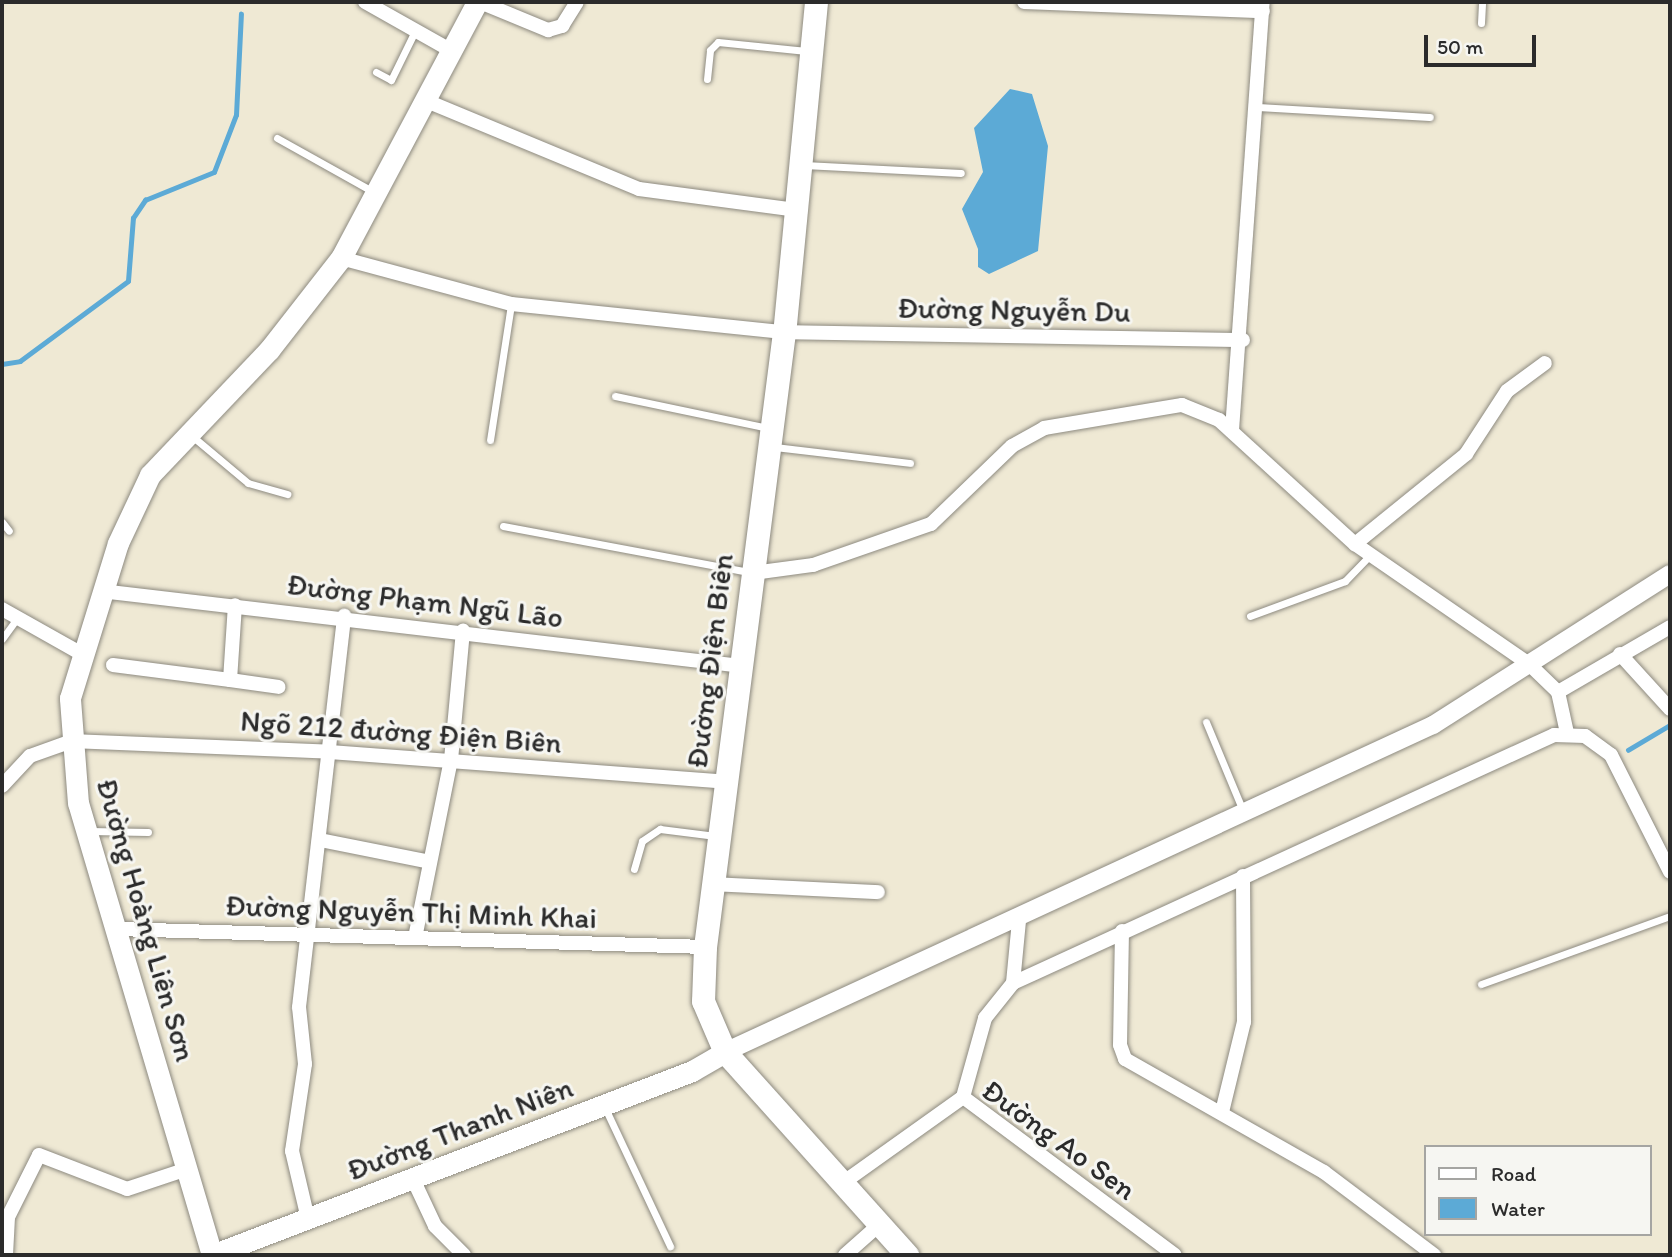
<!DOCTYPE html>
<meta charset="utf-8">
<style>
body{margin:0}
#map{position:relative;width:1672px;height:1257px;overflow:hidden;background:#efe9d4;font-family:Itim,sans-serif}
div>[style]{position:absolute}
.water>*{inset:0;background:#5caad6}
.stream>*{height:4.5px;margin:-2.25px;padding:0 2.25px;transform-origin:2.25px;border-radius:2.25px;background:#5caad6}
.roads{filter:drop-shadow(0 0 2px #8d8a80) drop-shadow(0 0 2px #8d8a80)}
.service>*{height:7px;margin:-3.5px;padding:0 3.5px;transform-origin:3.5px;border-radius:3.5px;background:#fff}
.minor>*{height:14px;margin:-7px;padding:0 7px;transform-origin:7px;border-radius:7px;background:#fff}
.tertiary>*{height:18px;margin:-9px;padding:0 9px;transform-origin:9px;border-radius:9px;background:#fff}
.secondary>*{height:21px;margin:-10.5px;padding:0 10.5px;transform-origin:10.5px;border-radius:10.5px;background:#fff}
.primary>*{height:23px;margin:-11.5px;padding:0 11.5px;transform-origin:11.5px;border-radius:11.5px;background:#fff}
span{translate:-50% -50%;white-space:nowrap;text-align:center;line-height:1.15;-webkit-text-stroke:6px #f6f6f2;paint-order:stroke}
.street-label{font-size:30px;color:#2b2b2b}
.frame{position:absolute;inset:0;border:4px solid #2b2b2b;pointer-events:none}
.legend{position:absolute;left:1424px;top:1145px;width:228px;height:91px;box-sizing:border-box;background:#f6f6f2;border:2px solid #a5a5a2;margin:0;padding:9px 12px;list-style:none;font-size:21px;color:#2b2b2b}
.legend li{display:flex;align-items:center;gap:14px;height:35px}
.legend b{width:35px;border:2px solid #a5a5a2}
.scale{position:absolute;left:1424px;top:35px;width:112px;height:32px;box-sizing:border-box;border:4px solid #2b2b2b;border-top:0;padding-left:9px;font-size:21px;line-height:24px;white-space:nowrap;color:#2b2b2b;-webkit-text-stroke:5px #f6f6f2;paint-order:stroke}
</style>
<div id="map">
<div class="water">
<i style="clip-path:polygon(1010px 89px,1032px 94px,1048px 146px,1038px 251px,989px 274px,978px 267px,978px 249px,962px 209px,983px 172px,974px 128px)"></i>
</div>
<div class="stream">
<i style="left:2px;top:364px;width:18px;rotate:-9deg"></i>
<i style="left:20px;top:361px;width:134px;rotate:-36.5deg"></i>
<i style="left:128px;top:281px;width:63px;rotate:-85.5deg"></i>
<i style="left:133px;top:218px;width:22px;rotate:-56deg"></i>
<i style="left:145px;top:200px;width:74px;rotate:-22.1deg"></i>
<i style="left:214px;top:172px;width:61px;rotate:-68.9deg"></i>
<i style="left:236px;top:115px;width:101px;rotate:-87.2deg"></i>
<i style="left:1628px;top:750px;width:49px;rotate:-30.8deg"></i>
</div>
<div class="roads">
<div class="service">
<i style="left:1481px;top:23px;width:21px;rotate:-87deg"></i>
<i style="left:376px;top:72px;width:17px;rotate:28deg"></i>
<i style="left:391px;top:80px;width:55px;rotate:-63.9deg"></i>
<i style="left:707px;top:79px;width:29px;rotate:-84deg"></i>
<i style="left:710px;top:50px;width:11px;rotate:-45deg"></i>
<i style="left:718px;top:42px;width:89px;rotate:5.8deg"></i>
<i style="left:1257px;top:107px;width:173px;rotate:3.3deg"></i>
<i style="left:277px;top:138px;width:109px;rotate:29.2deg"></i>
<i style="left:804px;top:165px;width:157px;rotate:2.9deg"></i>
<i style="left:615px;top:396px;width:156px;rotate:11.8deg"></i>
<i style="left:192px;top:436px;width:73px;rotate:40deg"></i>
<i style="left:248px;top:483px;width:41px;rotate:15.8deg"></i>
<i style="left:490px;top:440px;width:138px;rotate:-81.2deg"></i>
<i style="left:774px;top:447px;width:137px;rotate:6.7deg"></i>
<i style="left:2px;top:522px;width:11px;rotate:52deg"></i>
<i style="left:503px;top:526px;width:250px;rotate:10.6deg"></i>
<i style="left:1250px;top:616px;width:101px;rotate:-20.2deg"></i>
<i style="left:1345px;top:581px;width:36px;rotate:-46deg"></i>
<i style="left:2px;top:639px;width:26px;rotate:-54deg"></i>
<i style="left:1206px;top:722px;width:96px;rotate:67.4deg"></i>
<i style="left:89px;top:831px;width:59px;rotate:1deg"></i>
<i style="left:634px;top:869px;width:29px;rotate:-74deg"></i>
<i style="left:642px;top:841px;width:22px;rotate:-34deg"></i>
<i style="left:660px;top:829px;width:56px;rotate:7.1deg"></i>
<i style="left:1481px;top:984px;width:201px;rotate:-19.8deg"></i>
<i style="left:605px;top:1108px;width:153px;rotate:64.8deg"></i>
</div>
<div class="minor">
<i style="left:365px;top:2px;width:100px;rotate:29.4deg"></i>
<i style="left:480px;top:2px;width:74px;rotate:22.4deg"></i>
<i style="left:548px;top:30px;width:15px;rotate:-16deg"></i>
<i style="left:562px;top:26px;width:28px;rotate:-58deg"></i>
<i style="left:1024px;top:2px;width:239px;rotate:2.2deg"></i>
<i style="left:429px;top:102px;width:227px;rotate:22.5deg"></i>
<i style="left:639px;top:189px;width:158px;rotate:7.6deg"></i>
<i style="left:341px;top:258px;width:176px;rotate:15.1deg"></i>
<i style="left:511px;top:304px;width:274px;rotate:5.9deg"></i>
<i style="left:784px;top:332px;width:459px;rotate:1deg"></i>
<i style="left:1232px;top:430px;width:429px;rotate:-85.9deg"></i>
<i style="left:1355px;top:544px;width:143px;rotate:-39deg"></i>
<i style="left:1466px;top:454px;width:75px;rotate:-56.9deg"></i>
<i style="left:1507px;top:391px;width:47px;rotate:-36.4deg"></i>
<i style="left:753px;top:573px;width:61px;rotate:-7.6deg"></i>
<i style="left:813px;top:565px;width:125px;rotate:-19.2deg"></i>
<i style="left:931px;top:524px;width:112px;rotate:-43.9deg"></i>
<i style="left:1012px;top:446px;width:37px;rotate:-29deg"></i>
<i style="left:1044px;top:428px;width:140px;rotate:-9.5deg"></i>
<i style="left:1182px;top:405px;width:40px;rotate:22deg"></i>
<i style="left:1219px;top:420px;width:184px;rotate:42.4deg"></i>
<i style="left:1355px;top:544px;width:211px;rotate:34.6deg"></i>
<i style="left:1529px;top:664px;width:40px;rotate:44deg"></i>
<i style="left:1558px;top:692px;width:42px;rotate:77.6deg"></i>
<i style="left:101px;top:591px;width:644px;rotate:6.68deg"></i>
<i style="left:2px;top:609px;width:92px;rotate:29.4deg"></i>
<i style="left:1620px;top:654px;width:74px;rotate:47.7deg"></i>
<i style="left:113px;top:665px;width:118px;rotate:7.3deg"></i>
<i style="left:230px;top:680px;width:75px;rotate:-86.2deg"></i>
<i style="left:230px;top:680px;width:49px;rotate:8.1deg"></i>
<i style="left:1558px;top:692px;width:129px;rotate:-30.1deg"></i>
<i style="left:2px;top:786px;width:41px;rotate:-47deg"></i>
<i style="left:30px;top:756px;width:45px;rotate:-19.7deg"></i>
<i style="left:72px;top:741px;width:258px;rotate:2.4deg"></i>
<i style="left:330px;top:752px;width:397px;rotate:4.3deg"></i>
<i style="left:320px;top:840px;width:112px;rotate:11.3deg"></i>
<i style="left:713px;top:884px;width:165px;rotate:2.8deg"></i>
<i style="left:117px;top:929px;width:588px;rotate:1.75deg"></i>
<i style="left:1122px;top:931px;width:114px;rotate:91deg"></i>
<i style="left:1120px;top:1045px;width:15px;rotate:70deg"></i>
<i style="left:1125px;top:1059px;width:229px;rotate:29.6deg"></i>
<i style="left:1324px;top:1172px;width:138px;rotate:37deg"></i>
<i style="left:415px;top:938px;width:182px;rotate:-78.6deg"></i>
<i style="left:451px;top:760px;width:130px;rotate:-84.7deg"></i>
<i style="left:1013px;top:983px;width:62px;rotate:-84.5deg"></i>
<i style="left:963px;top:1097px;width:82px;rotate:-74.4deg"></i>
<i style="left:985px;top:1018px;width:45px;rotate:-51.3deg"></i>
<i style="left:1013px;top:983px;width:595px;rotate:-24.63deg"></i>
<i style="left:1554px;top:735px;width:31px;rotate:2deg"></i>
<i style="left:1585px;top:736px;width:32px;rotate:36deg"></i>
<i style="left:1611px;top:755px;width:131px;rotate:63.2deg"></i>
<i style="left:1222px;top:1112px;width:93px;rotate:-76.3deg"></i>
<i style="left:1244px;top:1022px;width:146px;rotate:-90.4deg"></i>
<i style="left:413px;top:1179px;width:52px;rotate:64.9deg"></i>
<i style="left:435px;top:1226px;width:41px;rotate:45deg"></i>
<i style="left:844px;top:1182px;width:146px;rotate:-35.5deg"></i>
<i style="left:963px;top:1097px;width:264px;rotate:36.7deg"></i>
<i style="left:308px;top:1219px;width:70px;rotate:-103.2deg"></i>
<i style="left:292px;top:1151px;width:88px;rotate:-81.5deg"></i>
<i style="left:305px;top:1064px;width:57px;rotate:-96deg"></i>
<i style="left:299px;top:1007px;width:394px;rotate:-83.4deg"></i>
<i style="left:6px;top:1255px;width:38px;rotate:-87deg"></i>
<i style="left:8px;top:1217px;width:69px;rotate:-63.4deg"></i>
<i style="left:39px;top:1155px;width:94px;rotate:21.1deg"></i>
<i style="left:127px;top:1189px;width:63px;rotate:-18.4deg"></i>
<i style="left:845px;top:1255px;width:47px;rotate:-41.5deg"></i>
</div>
<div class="tertiary">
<i style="left:725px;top:1052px;width:780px;rotate:-24.79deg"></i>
<i style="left:1433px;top:725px;width:281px;rotate:-32.5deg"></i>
</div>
<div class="secondary">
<i style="left:212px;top:1255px;width:471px;rotate:-106.5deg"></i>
<i style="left:78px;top:803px;width:105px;rotate:-94.4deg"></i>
<i style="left:70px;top:698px;width:162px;rotate:-72.8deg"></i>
<i style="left:118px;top:543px;width:75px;rotate:-64.8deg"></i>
<i style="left:150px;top:475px;width:173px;rotate:-46.4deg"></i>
<i style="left:269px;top:350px;width:117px;rotate:-52deg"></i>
<i style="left:341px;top:258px;width:290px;rotate:-62deg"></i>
<i style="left:212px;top:1255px;width:514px;rotate:-20.97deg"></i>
<i style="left:692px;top:1071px;width:38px;rotate:-30deg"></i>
</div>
<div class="primary">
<i style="left:816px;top:2px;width:332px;rotate:95.5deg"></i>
<i style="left:784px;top:332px;width:620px;rotate:97.32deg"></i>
<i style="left:705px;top:947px;width:54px;rotate:92.1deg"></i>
<i style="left:703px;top:1001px;width:56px;rotate:66.7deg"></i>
<i style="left:725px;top:1052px;width:273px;rotate:48.1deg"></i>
</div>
</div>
<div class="street-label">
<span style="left:1014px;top:310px;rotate:1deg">Đường Nguyễn Du</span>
<span style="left:425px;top:601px;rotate:7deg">Đường Phạm Ngũ Lão</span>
<span style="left:710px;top:661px;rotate:-83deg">Đường Điện Biên</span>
<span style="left:401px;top:732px;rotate:4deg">Ngõ 212 đường Điện Biên</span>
<span style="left:411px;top:912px;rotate:2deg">Đường Nguyễn Thị Minh Khai</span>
<span style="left:146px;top:920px;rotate:74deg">Đường Hoàng Liên Sơn</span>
<span style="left:460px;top:1129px;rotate:-21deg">Đường Thanh Niên</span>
<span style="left:1059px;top:1140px;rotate:36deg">Đường Ao Sen</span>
</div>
<div class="frame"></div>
<ul class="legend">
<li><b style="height:9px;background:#fff"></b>Road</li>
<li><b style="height:19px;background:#5caad6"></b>Water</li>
</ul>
<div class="scale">50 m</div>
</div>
